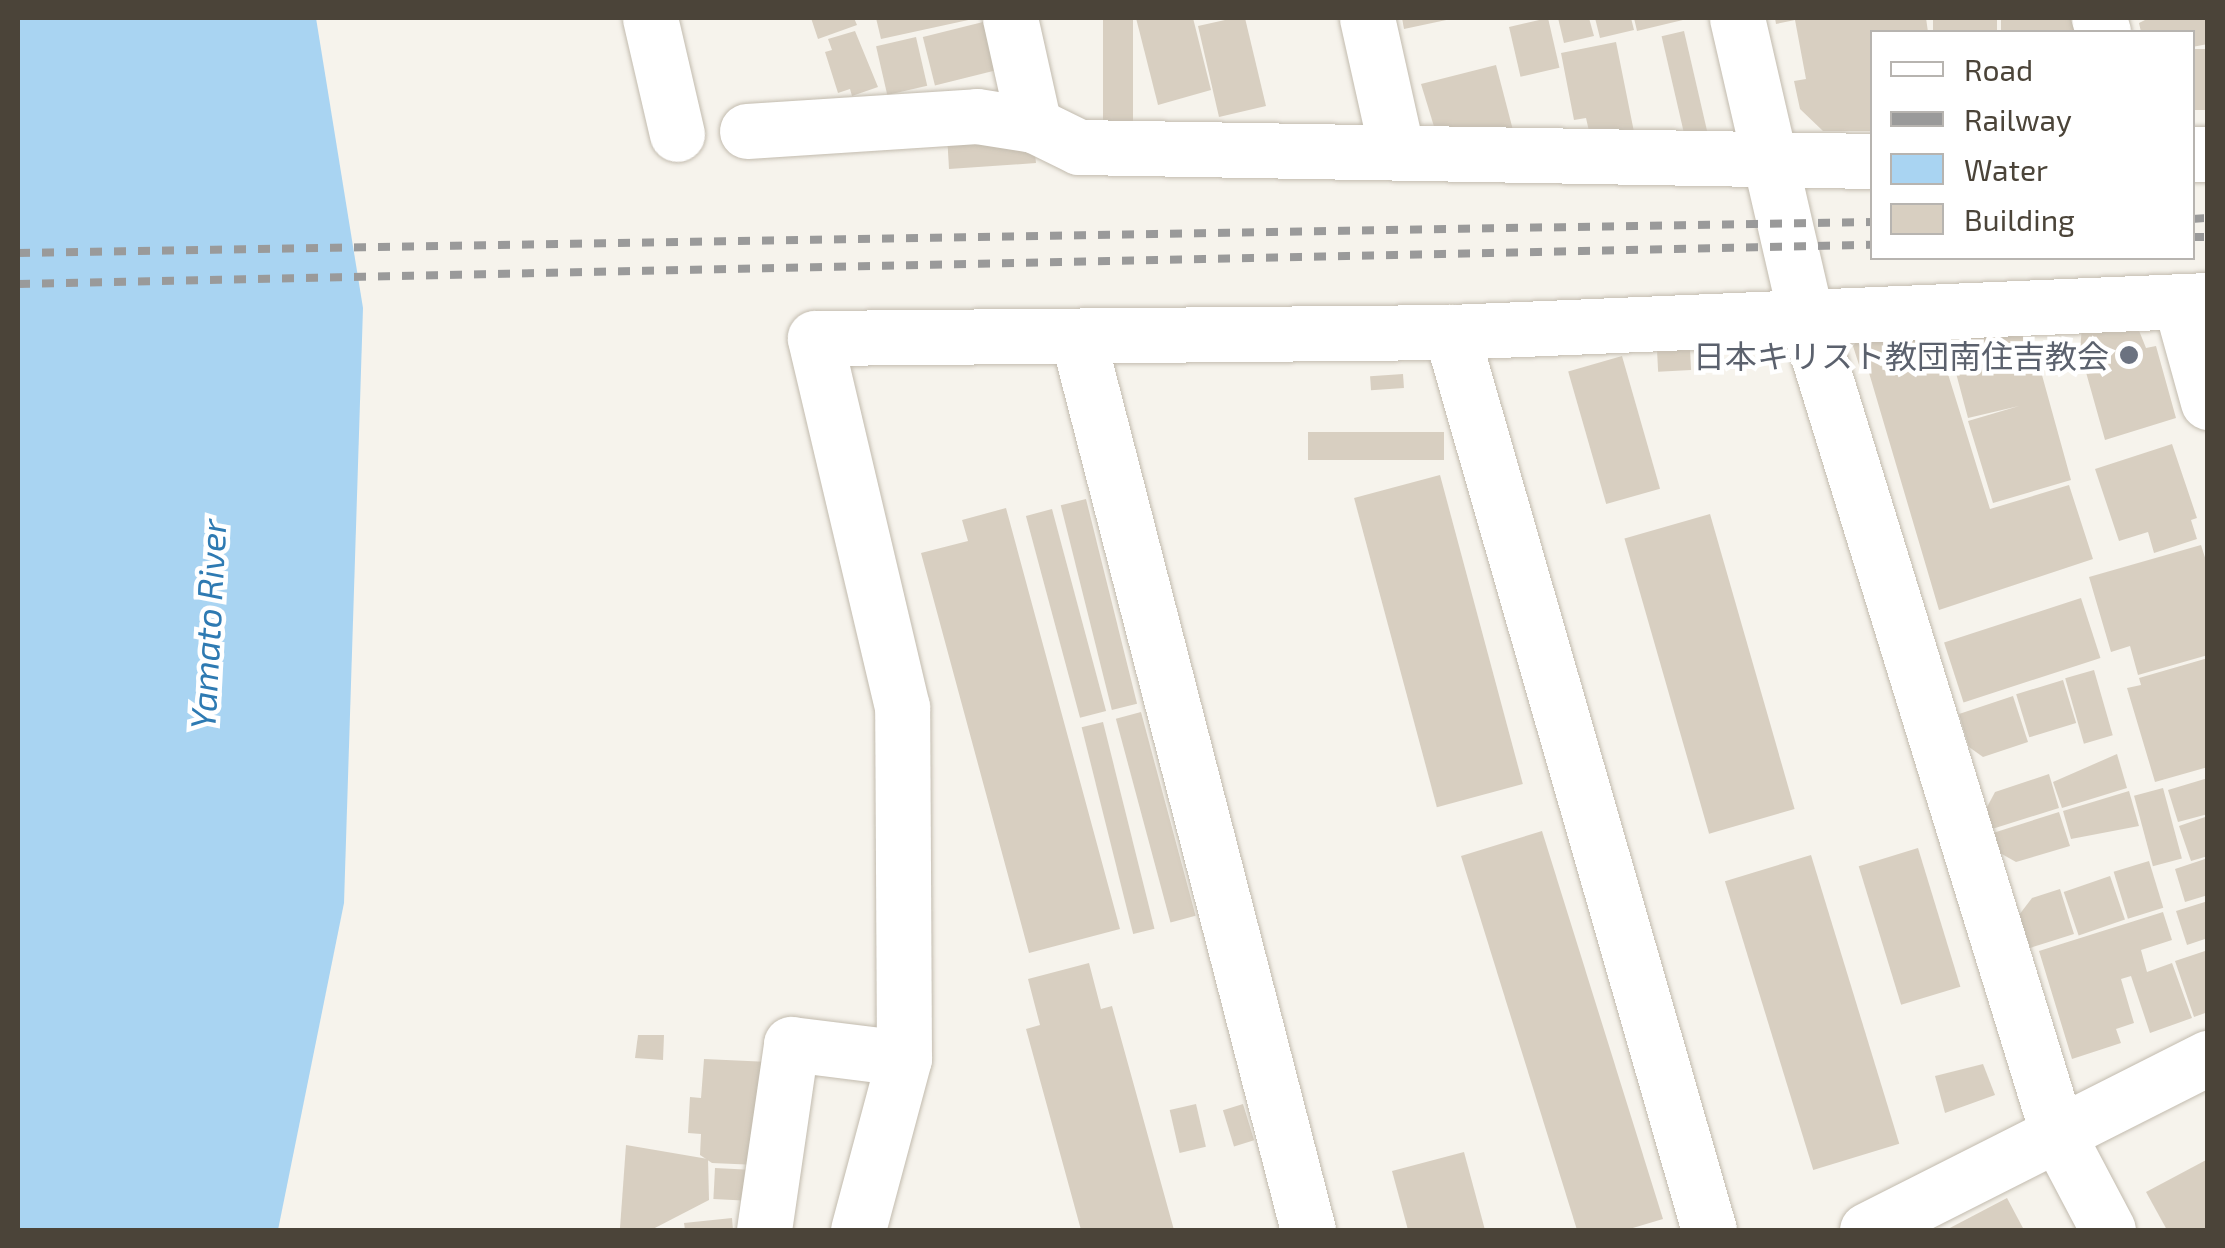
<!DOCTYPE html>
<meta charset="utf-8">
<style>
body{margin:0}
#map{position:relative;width:2225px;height:1248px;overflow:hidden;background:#f6f3ec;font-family:"Exo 2","Noto Sans JP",sans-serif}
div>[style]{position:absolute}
.water>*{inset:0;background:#a9d4f2}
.building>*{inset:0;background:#d8cfc1;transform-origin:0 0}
.roads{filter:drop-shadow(0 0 2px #c2bbae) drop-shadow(0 0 2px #c2bbae)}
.minor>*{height:55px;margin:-27.5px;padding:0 27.5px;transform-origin:27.5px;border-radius:27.5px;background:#fff}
.rail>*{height:8px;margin-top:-4px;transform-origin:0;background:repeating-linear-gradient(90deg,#9a9a9a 0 12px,transparent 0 24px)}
.dots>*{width:28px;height:28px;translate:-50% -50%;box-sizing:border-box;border:5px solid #fff;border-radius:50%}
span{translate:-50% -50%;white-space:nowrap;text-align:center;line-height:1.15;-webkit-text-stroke:9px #fff;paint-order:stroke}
.worship-label{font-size:32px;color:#5b616d}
.right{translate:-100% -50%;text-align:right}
.water-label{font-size:35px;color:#2e7ab2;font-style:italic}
.frame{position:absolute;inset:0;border:20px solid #4b4439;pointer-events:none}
.legend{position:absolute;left:1870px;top:30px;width:325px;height:230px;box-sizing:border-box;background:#fff;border:2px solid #b7b4b0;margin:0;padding:12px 18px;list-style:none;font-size:30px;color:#4b4439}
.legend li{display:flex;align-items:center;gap:20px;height:50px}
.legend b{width:50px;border:2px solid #b7b4b0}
</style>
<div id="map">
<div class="water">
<i style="clip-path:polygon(18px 18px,316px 18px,363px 308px,344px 903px,278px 1230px,18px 1230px)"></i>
</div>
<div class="building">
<i style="clip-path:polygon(811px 18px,854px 18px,857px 25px,818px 39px)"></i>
<i style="clip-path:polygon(876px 18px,973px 18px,973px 19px,881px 39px)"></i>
<i style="left:1103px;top:18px;width:30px;height:106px"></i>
<i style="clip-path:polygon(1136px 18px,1193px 18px,1211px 90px,1158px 105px)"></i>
<i style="clip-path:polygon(1234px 18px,1245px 18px,1266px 106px,1219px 117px,1198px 26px)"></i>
<i style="clip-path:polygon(1402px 18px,1451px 18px,1451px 19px,1404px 29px)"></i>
<i style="left:1548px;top:18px;width:51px;height:40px;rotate:77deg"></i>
<i style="clip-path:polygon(1558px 18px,1589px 18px,1594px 36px,1564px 43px)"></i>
<i style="clip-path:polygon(1595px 18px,1631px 18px,1634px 30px,1600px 38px)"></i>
<i style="clip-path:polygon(1634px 18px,1687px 18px,1687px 19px,1637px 31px)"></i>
<i style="clip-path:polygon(1775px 18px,1926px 18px,1928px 32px,1872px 32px,1872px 131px,1823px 131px,1800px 109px,1794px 81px,1806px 79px,1795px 20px,1776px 24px)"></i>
<i style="left:1933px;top:18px;width:64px;height:14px"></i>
<i style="left:2001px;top:18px;width:80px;height:14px"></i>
<i style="clip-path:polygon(2149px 18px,2208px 18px,2208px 44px,2192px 47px,2192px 32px,2141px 32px,2139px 23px)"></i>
<i style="left:983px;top:22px;width:50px;height:62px;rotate:76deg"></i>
<i style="clip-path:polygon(855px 31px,878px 87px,852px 96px,850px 89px,838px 93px,825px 52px,832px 50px,828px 39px)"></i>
<i style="left:1684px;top:31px;width:105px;height:23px;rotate:77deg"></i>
<i style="left:916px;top:37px;width:50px;height:41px;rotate:77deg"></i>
<i style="clip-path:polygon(1616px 42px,1634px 132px,1591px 140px,1586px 118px,1574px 120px,1561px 53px)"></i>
<i style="left:2208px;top:49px;width:61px;height:16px;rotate:90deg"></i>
<i style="clip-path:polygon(1496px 65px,1514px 134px,1436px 133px,1421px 84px)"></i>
<i style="clip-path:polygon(947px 134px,1034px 144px,1036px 163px,949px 169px)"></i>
<i style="clip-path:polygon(2024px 310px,2071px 480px,1993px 503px,1968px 421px,2019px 406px,1968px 418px,1945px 332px)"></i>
<i style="clip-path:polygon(2082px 326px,2138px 328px,2146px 348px,2156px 346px,2176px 418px,2105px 440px,2080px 351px)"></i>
<i style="clip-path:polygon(1934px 329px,1990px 509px,2069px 485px,2093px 559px,1939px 610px,1867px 366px,1860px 368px,1853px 346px,1865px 330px)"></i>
<i style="left:1690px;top:349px;width:21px;height:33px;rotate:87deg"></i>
<i style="left:1622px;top:356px;width:138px;height:56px;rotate:74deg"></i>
<i style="left:1403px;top:374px;width:14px;height:33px;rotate:86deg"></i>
<i style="left:1444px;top:432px;width:28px;height:136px;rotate:90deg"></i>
<i style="clip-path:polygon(2172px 444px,2197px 518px,2191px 520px,2197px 539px,2154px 553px,2148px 532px,2119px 541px,2095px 469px)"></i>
<i style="left:1440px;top:475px;width:320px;height:89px;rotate:75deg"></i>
<i style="left:1086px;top:499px;width:211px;height:26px;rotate:76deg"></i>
<i style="clip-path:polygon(1006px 508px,1120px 929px,1029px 953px,921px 553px,968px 541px,962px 520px)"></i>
<i style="left:1052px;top:509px;width:209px;height:27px;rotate:75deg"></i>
<i style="left:1710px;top:514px;width:307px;height:89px;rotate:74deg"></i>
<i style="clip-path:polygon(2201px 545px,2208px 567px,2208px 655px,2138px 675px,2130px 646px,2111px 652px,2089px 577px)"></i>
<i style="left:2081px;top:598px;width:63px;height:144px;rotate:72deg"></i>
<i style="clip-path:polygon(2208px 658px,2208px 767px,2155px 782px,2127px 688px,2141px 685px,2139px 678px)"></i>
<i style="left:2094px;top:670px;width:68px;height:30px;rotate:74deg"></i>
<i style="left:2063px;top:680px;width:45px;height:49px;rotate:73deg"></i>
<i style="clip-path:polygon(2013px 696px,2028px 742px,1983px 757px,1969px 747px,1959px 714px)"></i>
<i style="left:1141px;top:712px;width:211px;height:26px;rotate:75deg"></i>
<i style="left:1103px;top:722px;width:213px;height:22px;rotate:76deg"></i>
<i style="clip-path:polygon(2117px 754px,2127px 788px,2062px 808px,2053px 782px)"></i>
<i style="clip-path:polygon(2049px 774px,2059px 808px,1992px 829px,1986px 809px,1995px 792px)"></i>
<i style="clip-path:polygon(2208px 778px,2208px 814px,2178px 822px,2168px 790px)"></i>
<i style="left:2163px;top:788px;width:73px;height:30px;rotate:75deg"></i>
<i style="clip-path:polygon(2129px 791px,2139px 826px,2071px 839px,2063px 811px)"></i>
<i style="clip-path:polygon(2059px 812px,2070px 846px,2016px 862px,2000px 853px,1993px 833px)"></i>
<i style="clip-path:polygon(2208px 816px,2208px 856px,2191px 861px,2179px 826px)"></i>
<i style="clip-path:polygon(1542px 831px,1663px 1219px,1626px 1230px,1577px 1230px,1461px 856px)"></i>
<i style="left:1918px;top:848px;width:145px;height:62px;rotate:73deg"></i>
<i style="left:1811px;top:855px;width:302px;height:90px;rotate:73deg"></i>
<i style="clip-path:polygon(2208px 858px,2208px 895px,2185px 902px,2175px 869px)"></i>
<i style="left:2149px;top:861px;width:49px;height:37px;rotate:73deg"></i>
<i style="left:2110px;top:876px;width:46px;height:49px;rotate:71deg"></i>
<i style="clip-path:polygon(2060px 889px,2074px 934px,2030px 948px,2019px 915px,2032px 898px)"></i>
<i style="clip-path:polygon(2208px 901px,2208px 938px,2187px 945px,2176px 911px)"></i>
<i style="clip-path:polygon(2163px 912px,2172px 940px,2141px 950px,2147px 972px,2172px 963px,2192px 1018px,2150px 1033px,2131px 976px,2121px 979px,2134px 1023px,2116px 1029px,2121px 1043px,2072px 1059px,2039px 951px)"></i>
<i style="clip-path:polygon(2208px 950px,2208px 1012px,2194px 1017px,2175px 961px)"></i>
<i style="clip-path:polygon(1089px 963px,1101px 1009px,1112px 1006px,1174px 1230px,1081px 1230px,1026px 1029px,1040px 1025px,1028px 979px)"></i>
<i style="clip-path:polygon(638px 1035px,664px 1035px,663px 1060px,635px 1058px)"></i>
<i style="clip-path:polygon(704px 1059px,769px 1062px,757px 1165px,712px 1163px,700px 1155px,701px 1134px,688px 1133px,690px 1097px,701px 1098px)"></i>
<i style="clip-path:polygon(1983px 1064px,1995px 1095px,1945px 1113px,1935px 1076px)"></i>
<i style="left:1196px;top:1104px;width:44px;height:27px;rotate:77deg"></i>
<i style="left:1243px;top:1104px;width:38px;height:21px;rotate:73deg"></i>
<i style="clip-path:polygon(626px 1145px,708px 1159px,709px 1200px,651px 1230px,620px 1228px)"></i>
<i style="clip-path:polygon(1464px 1152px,1485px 1230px,1408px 1230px,1392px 1171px)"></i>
<i style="clip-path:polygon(2208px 1159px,2208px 1230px,2167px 1230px,2146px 1192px)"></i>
<i style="left:715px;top:1168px;width:34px;height:31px;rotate:3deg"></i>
<i style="clip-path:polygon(2007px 1198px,2024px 1230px,1946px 1230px)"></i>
<i style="clip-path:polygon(732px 1218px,733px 1230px,685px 1230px,684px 1223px)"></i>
</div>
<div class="roads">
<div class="minor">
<i style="left:650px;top:18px;width:119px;rotate:76.9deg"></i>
<i style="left:1010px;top:18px;width:110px;rotate:77.4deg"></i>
<i style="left:1367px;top:18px;width:137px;rotate:77.4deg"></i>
<i style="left:1737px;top:18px;width:303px;rotate:77deg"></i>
<i style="left:1805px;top:313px;width:860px;rotate:72.89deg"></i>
<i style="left:2058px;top:1135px;width:107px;rotate:62.2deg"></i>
<i style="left:2099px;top:18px;width:15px;rotate:74deg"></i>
<i style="left:747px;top:131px;width:230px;rotate:-3.7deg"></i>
<i style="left:977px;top:116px;width:58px;rotate:9deg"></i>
<i style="left:1034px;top:125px;width:50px;rotate:26.1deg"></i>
<i style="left:1079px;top:147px;width:793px;rotate:1.01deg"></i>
<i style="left:2192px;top:154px;width:16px"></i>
<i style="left:2180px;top:301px;width:105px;rotate:74.5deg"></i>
<i style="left:1451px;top:332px;width:934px;rotate:73.97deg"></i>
<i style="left:1078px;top:338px;width:921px;rotate:75.54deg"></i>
<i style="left:764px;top:1230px;width:188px;rotate:-81.7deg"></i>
<i style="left:791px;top:1044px;width:114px;rotate:7.1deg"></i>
<i style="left:858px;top:1230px;width:178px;rotate:-75deg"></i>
<i style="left:904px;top:1058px;width:351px;rotate:-90.3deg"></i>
<i style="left:902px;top:707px;width:379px;rotate:-103.3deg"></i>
<i style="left:815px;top:338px;width:636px;rotate:-0.54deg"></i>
<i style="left:1451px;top:332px;width:758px;rotate:-2.42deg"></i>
<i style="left:1867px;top:1230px;width:382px;rotate:-26.8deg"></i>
</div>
</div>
<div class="rail">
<i style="left:2192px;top:219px;width:16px;rotate:-4deg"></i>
<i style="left:2192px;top:237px;width:16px"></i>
<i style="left:18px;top:253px;width:1854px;rotate:-0.96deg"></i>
<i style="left:18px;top:284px;width:1854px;rotate:-1.21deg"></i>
</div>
<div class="dots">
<i style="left:2129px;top:355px;background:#6b7280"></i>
</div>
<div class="worship-label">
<span class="right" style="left:2109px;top:355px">日本キリスト教団南住吉教会</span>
</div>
<div class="water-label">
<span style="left:207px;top:624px;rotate:-87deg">Yamato River</span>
</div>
<div class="frame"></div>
<ul class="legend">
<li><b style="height:12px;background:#fff"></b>Road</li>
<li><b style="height:12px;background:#9a9a9a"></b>Railway</li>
<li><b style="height:28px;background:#a9d4f2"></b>Water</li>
<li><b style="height:28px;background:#d8cfc1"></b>Building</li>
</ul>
</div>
